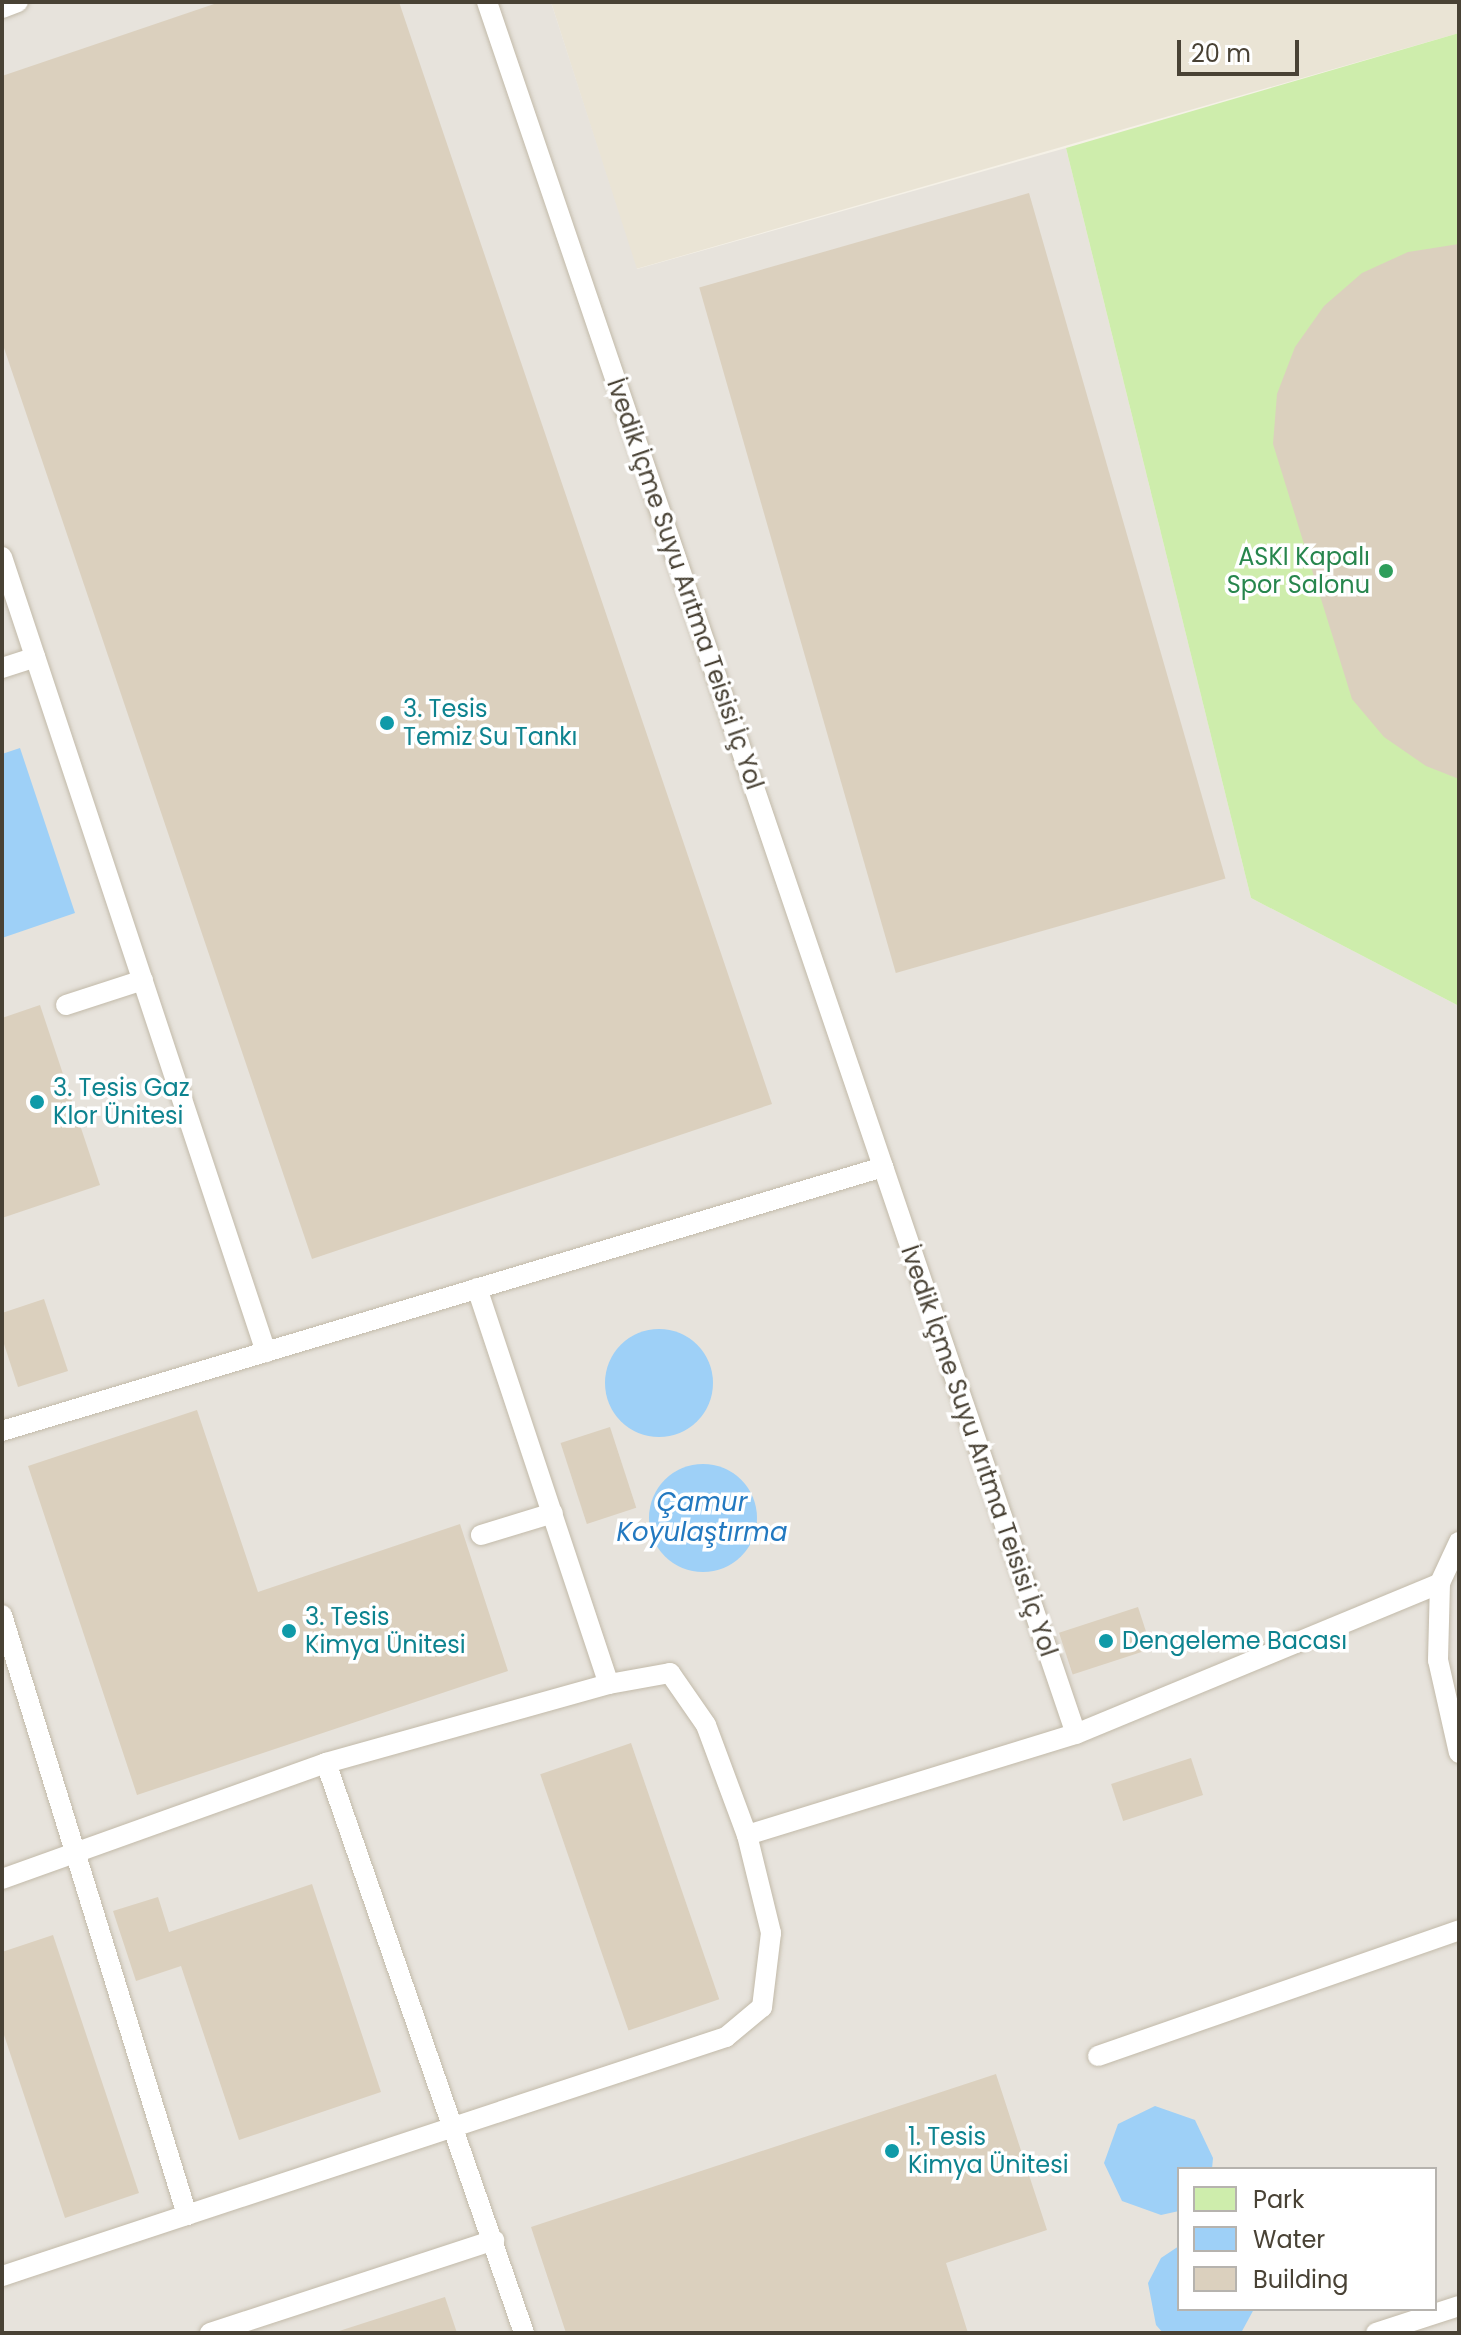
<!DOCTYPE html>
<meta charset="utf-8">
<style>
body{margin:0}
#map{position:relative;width:1461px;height:2335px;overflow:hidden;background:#f5f1e7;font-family:Poppins,sans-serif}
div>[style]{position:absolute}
.residential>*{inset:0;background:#eae4d5}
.industrial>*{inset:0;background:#e7e3dc}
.green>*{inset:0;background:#ceedac}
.water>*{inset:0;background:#9ed0f7}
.round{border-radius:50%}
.building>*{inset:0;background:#dbd0be;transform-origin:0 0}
.roads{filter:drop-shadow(0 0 2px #c2baa9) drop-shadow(0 0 2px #c2baa9)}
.service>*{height:20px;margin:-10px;padding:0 10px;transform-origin:10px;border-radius:10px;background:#fff}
.dots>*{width:22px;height:22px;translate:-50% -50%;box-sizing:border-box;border:4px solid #fff;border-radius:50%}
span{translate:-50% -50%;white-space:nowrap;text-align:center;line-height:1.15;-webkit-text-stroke:7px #fff;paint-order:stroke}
.leisure-label{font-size:24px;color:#27864d}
.right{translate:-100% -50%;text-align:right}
.street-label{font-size:24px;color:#494235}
.culture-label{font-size:24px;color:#0d838f}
.left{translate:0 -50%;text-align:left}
.water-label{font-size:26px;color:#2379c0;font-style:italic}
.frame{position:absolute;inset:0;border:4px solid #494235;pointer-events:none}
.legend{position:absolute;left:1177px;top:2167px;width:260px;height:144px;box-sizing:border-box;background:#fff;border:2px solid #b6b3ae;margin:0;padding:10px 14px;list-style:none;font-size:24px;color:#494235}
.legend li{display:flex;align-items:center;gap:16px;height:40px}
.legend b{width:40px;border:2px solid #b6b3ae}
.scale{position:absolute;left:1177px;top:40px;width:122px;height:36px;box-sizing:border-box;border:4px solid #494235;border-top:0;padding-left:10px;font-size:24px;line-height:28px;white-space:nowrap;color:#494235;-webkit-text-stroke:6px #fff;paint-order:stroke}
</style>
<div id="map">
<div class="residential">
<i style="clip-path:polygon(551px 2px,1459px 2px,1459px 33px,636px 269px)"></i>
</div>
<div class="industrial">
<i style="clip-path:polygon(evenodd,2px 2px,551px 2px,637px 269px,1066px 148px,1251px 898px,1459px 1006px,1459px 2333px,2px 2333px,2px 2px,1179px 2169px,1435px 2169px,1435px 2309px,1179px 2309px,1179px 2169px)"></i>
</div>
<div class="green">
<i style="clip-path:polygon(1459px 33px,1459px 1006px,1251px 898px,1066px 148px)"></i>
</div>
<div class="water">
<i style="clip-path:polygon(20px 748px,75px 913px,2px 938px,2px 754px)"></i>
<i class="round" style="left:605px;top:1329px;width:108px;height:108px"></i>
<i class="round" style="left:649px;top:1464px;width:108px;height:108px"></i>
<i style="clip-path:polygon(1155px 2106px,1195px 2120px,1213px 2158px,1212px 2169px,1179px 2169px,1179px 2211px,1161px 2215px,1122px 2201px,1104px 2163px,1118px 2124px)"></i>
<i style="clip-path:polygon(1179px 2246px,1179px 2309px,1254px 2309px,1241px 2333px,1163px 2333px,1156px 2325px,1148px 2283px,1161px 2258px)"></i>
</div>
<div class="building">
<i style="clip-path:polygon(220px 2px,399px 2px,772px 1104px,312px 1259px,2px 342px,2px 76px)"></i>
<i style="left:1029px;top:193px;width:713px;height:343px;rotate:74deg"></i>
<i style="clip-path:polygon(1459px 244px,1459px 779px,1426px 766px,1384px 737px,1352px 699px,1273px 444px,1277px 394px,1295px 347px,1324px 306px,1362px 273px,1408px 252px)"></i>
<i style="clip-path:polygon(40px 1005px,100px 1185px,2px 1218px,2px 1018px)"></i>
<i style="clip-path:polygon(44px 1299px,68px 1371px,18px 1387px,2px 1338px,2px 1313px)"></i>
<i style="clip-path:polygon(197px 1410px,258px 1592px,460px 1524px,508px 1671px,137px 1795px,28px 1466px)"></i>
<i style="left:610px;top:1427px;width:85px;height:52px;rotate:72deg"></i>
<i style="left:1138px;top:1607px;width:44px;height:83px;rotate:72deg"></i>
<i style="left:631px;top:1743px;width:271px;height:96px;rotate:71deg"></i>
<i style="left:1191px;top:1758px;width:39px;height:84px;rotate:72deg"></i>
<i style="clip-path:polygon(312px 1884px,381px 2092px,239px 2140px,181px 1966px,136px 1981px,113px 1911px,158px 1897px,169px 1932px)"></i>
<i style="clip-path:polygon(53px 1935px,139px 2193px,65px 2218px,2px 2029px,2px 1952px)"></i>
<i style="clip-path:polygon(996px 2074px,1047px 2230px,946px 2263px,968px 2333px,566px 2333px,531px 2227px)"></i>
<i style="clip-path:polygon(445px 2297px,457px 2333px,336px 2333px,336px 2332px)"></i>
</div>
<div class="roads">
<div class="service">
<i style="left:487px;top:2px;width:1829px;rotate:71.22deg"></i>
<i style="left:2px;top:8px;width:17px;rotate:-21deg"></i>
<i style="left:2px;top:557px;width:838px;rotate:71.63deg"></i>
<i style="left:2px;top:668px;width:35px;rotate:-18deg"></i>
<i style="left:66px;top:1005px;width:81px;rotate:-18deg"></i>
<i style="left:477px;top:1288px;width:417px;rotate:71.6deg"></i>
<i style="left:2px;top:1431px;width:920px;rotate:-16.68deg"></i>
<i style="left:481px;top:1535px;width:75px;rotate:-17deg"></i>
<i style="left:1459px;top:1542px;width:45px;rotate:114.9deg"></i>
<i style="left:1440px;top:1583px;width:77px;rotate:91.5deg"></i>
<i style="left:1438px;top:1660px;width:95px;rotate:77.3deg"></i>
<i style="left:2px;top:1615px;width:628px;rotate:72.86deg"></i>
<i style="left:326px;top:1763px;width:603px;rotate:70.84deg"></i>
<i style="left:747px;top:1835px;width:344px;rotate:-17.1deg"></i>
<i style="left:1076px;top:1734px;width:394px;rotate:-22.5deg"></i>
<i style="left:2px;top:1879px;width:344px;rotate:-19.7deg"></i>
<i style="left:326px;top:1763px;width:294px;rotate:-15.6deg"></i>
<i style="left:609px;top:1684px;width:62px;rotate:-10.2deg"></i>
<i style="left:670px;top:1673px;width:63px;rotate:55.3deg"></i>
<i style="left:706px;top:1725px;width:117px;rotate:69.6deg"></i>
<i style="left:747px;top:1835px;width:101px;rotate:76.2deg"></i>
<i style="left:771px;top:1933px;width:75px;rotate:96.9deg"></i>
<i style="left:762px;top:2007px;width:47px;rotate:140.2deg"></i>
<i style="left:726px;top:2037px;width:762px;rotate:161.73deg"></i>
<i style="left:1098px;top:2056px;width:382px;rotate:-19.2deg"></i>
<i style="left:210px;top:2333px;width:299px;rotate:-18.1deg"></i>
<i style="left:1376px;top:2333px;width:87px;rotate:-18deg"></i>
</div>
</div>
<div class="dots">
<i style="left:1386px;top:571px;background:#2e9e5b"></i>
<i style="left:387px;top:723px;background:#0f9aa8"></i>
<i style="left:37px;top:1102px;background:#0f9aa8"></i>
<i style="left:289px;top:1631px;background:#0f9aa8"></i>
<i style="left:1106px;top:1641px;background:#0f9aa8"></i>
<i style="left:892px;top:2151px;background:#0f9aa8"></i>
</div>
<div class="leisure-label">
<span class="right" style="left:1370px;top:571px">ASKI Kapalı<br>Spor Salonu</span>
</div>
<div class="street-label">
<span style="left:685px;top:584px;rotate:71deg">İvedik İçme Suyu Arıtma Teisisi İç Yol</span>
<span style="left:979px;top:1451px;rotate:71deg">İvedik İçme Suyu Arıtma Teisisi İç Yol</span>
</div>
<div class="culture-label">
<span class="left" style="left:403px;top:723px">3. Tesis<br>Temiz Su Tankı</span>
<span class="left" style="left:53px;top:1102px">3. Tesis Gaz<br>Klor Ünitesi</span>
<span class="left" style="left:305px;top:1631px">3. Tesis<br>Kimya Ünitesi</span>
<span class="left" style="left:1122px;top:1641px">Dengeleme Bacası</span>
<span class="left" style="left:908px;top:2151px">1. Tesis<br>Kimya Ünitesi</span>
</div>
<div class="water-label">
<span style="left:702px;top:1518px">Çamur<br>Koyulaştırma</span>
</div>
<div class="frame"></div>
<ul class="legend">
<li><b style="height:22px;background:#ceedac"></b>Park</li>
<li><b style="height:22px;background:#9ed0f7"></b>Water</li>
<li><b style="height:22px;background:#dbd0be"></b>Building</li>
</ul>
<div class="scale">20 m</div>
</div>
